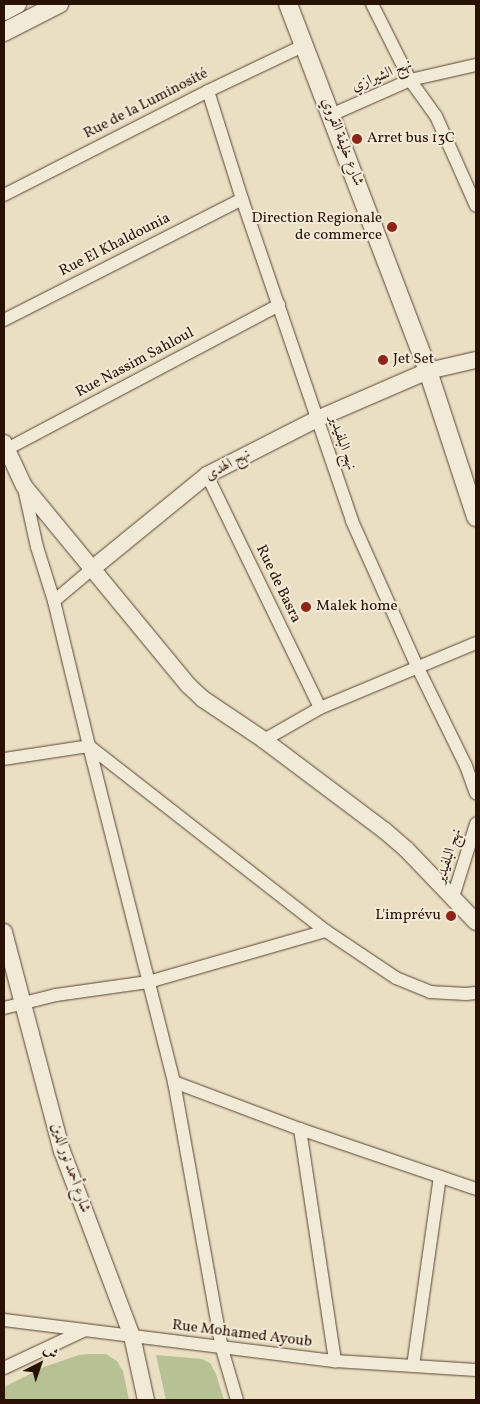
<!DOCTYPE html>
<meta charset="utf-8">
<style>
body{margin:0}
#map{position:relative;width:480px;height:1404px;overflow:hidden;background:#eadfc2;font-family:Vollkorn,Amiri,serif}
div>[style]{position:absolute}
.green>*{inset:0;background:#b6c294}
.roads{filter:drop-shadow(0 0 1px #594433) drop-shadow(0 0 1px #594433)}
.minor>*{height:12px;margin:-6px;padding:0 6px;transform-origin:6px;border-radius:6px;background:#f1ead7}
.tertiary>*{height:16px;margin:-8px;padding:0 8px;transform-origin:8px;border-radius:8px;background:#f1ead7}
.secondary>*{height:18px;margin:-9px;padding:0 9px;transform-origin:9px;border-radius:9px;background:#f1ead7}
.dots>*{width:14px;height:14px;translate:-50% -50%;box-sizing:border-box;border:2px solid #f1ead7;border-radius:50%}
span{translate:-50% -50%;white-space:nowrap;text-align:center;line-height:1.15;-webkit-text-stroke:4px #f1ead7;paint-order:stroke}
.street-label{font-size:15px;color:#291103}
.poi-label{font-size:15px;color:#291103}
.left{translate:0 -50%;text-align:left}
.right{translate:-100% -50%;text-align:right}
.frame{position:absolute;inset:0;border:5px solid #291103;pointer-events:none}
.north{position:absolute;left:15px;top:1339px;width:50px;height:50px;-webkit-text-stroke:4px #f1ead7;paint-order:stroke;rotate:41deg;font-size:14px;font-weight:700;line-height:20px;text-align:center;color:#291103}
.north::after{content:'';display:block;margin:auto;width:18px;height:22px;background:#291103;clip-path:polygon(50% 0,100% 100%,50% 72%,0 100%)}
</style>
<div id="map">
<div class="green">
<i style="clip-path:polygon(90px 1354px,106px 1354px,117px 1361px,123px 1371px,129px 1400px,4px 1400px,4px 1387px,44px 1367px,79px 1355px)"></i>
<i style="clip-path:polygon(156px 1355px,202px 1359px,210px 1363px,216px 1374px,224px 1400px,166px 1400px)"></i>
</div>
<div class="roads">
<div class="minor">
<i style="left:372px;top:4px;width:85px;rotate:63.4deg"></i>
<i style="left:410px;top:80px;width:44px;rotate:54.2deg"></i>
<i style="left:436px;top:116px;width:98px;rotate:66deg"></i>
<i style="left:208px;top:91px;width:113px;rotate:72.5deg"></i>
<i style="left:242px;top:199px;width:340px;rotate:71.1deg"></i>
<i style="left:352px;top:521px;width:159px;rotate:65.9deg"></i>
<i style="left:417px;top:666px;width:111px;rotate:63.9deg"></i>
<i style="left:466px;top:766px;width:29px;rotate:70deg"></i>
<i style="left:331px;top:115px;width:86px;rotate:-23.9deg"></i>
<i style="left:410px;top:80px;width:68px;rotate:-12.8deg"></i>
<i style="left:4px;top:195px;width:229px;rotate:-27deg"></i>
<i style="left:208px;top:91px;width:107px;rotate:-25.4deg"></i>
<i style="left:4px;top:320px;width:267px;rotate:-26.9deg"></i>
<i style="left:7px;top:449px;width:308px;rotate:-27.9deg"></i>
<i style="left:207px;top:475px;width:259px;rotate:64.1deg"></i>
<i style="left:24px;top:488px;width:60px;rotate:77.6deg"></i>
<i style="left:37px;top:547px;width:57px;rotate:72.5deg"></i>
<i style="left:54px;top:601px;width:149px;rotate:76.4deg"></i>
<i style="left:89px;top:746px;width:347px;rotate:75.8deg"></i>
<i style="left:174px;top:1082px;width:271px;rotate:79.8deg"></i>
<i style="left:222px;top:1349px;width:53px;rotate:73.6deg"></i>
<i style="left:54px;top:601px;width:51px;rotate:-40.2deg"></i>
<i style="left:264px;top:740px;width:64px;rotate:-29.7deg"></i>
<i style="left:320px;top:708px;width:169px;rotate:-22.6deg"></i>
<i style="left:4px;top:759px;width:86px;rotate:-8.7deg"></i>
<i style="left:89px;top:746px;width:301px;rotate:38deg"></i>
<i style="left:326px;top:931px;width:84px;rotate:33.9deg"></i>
<i style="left:396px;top:978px;width:37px;rotate:22deg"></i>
<i style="left:430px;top:992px;width:36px;rotate:3deg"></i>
<i style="left:466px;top:994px;width:10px;rotate:-6deg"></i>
<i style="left:453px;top:897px;width:77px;rotate:-72.5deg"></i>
<i style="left:4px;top:1008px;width:54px;rotate:-14deg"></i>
<i style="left:56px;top:995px;width:93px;rotate:-8deg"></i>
<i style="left:148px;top:982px;width:185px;rotate:-16deg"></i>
<i style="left:174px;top:1082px;width:134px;rotate:20.5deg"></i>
<i style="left:300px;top:1129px;width:186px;rotate:18.8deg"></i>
<i style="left:300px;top:1129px;width:235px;rotate:81.4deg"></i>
<i style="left:4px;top:1320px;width:334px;rotate:7.1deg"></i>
<i style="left:335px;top:1361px;width:141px;rotate:3.7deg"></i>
<i style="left:413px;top:1366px;width:191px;rotate:-81.9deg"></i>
<i style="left:4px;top:1368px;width:89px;rotate:-25.1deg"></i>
</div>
<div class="tertiary">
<i style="left:4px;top:443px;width:47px;rotate:65.1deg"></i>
<i style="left:24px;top:486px;width:258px;rotate:50.5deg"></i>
<i style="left:188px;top:685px;width:21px;rotate:43deg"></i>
<i style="left:203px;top:699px;width:73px;rotate:33.9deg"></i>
<i style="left:264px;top:740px;width:150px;rotate:36.9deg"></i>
<i style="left:384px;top:830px;width:29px;rotate:41deg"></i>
<i style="left:406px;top:849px;width:101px;rotate:46.2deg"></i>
<i style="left:93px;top:568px;width:147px;rotate:-39.2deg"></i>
<i style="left:207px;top:475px;width:123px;rotate:-27deg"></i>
<i style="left:317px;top:419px;width:121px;rotate:-23.4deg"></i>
<i style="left:428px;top:371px;width:49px;rotate:-12.9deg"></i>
<i style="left:4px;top:932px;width:227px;rotate:75.2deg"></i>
<i style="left:62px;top:1151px;width:198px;rotate:69.3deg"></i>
<i style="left:132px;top:1336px;width:66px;rotate:77.7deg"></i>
</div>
<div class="secondary">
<i style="left:288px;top:4px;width:393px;rotate:69.1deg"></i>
<i style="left:428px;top:371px;width:154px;rotate:71.8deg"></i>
<i style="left:4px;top:11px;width:15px;rotate:-28deg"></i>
<i style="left:4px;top:32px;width:62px;rotate:-27deg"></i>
</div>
</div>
<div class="dots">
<i style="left:357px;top:139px;background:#8f2418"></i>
<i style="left:392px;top:227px;background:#8f2418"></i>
<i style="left:383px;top:360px;background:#8f2418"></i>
<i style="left:306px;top:607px;background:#8f2418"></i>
<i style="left:451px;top:916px;background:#8f2418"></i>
</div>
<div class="street-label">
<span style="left:382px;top:76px;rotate:-22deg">نهج الشيرازي</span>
<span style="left:146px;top:104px;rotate:-27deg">Rue de la Luminosité</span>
<span style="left:342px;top:142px;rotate:69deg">شارع خليفة القروي</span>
<span style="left:115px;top:245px;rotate:-27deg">Rue El Khaldounia</span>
<span style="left:135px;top:363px;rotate:-28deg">Rue Nassim Sahloul</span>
<span style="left:342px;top:443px;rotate:71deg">نهج البلفيدير</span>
<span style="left:228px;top:465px;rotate:-29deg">نهج الهدى</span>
<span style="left:278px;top:584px;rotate:64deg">Rue de Basra</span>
<span style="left:449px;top:856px;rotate:-72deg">نهج البلفيدير</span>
<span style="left:70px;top:1168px;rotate:71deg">شارع أحمد نور الدين</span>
<span style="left:242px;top:1334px;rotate:7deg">Rue Mohamed Ayoub</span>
</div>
<div class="poi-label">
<span class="left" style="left:367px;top:139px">Arret bus 13C</span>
<span class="right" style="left:382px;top:227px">Direction Regionale<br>de commerce</span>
<span class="left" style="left:393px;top:360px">Jet Set</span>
<span class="left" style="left:316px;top:607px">Malek home</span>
<span class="right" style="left:441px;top:916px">L'imprévu</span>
</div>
<div class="frame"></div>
<div class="north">ش</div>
</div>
